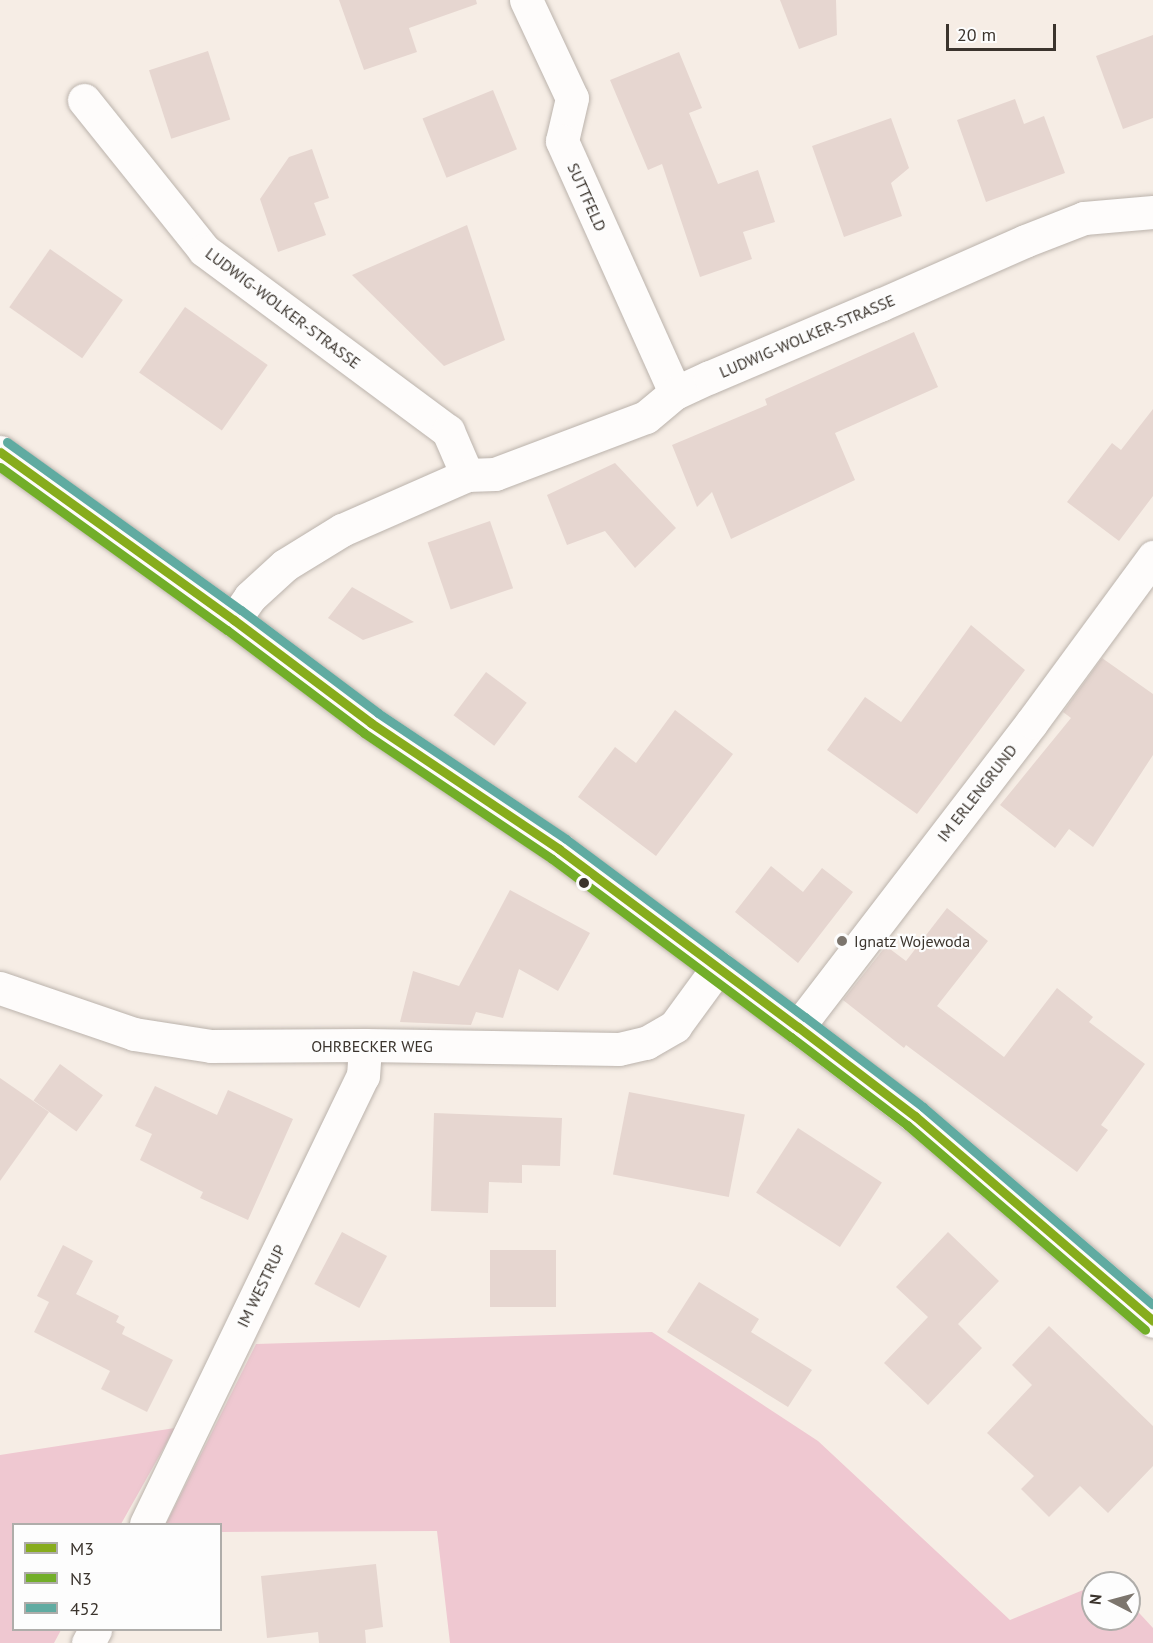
<!DOCTYPE html>
<style>
body{margin:0}
#map{position:relative;width:1153px;height:1643px;overflow:hidden;background:#f6ede5;font-family:"PT Sans",sans-serif}
div>[style]{position:absolute}
.green>*{inset:0;background:#efc8d1}
.building>*{inset:0;background:#e6d6d0;transform-origin:0 0}
.roads{filter:drop-shadow(0 0 2px #bbb3ac) drop-shadow(0 0 2px #bbb3ac)}
.minor>*{height:33px;margin:-16.5px;padding:0 16.5px;transform-origin:16.5px;border-radius:16.5px;background:#fefcfb}
.bus-1>*{height:9px;margin:-4.5px;padding:0 4.5px;transform-origin:4.5px;border-radius:4.5px;background:#87ac1c}
.bus-2>*{height:9px;margin:-4.5px;padding:0 4.5px;transform-origin:4.5px;border-radius:4.5px;background:#72ae29}
.bus-3>*{height:9px;margin:-4.5px;padding:0 4.5px;transform-origin:4.5px;border-radius:4.5px;background:#60aba1}
.dots>*{width:16px;height:16px;translate:-50% -50%;box-sizing:border-box;border:3px solid #fdfdfd;border-radius:50%}
span{translate:-50% -50%;white-space:nowrap;text-align:center;line-height:1.15;-webkit-text-stroke:4.5px #fdfdfd;paint-order:stroke}
.street-label{font-size:16px;color:#3b342d}
.poi-label{font-size:16px;color:#3b342d}
.left{translate:0 -50%;text-align:left}
.legend{position:absolute;left:12px;top:1523px;width:210px;height:108px;box-sizing:border-box;background:#fdfdfd;border:2px solid #afadaa;margin:0;padding:8px 10px;list-style:none;font-size:18px;color:#3b342d}
.legend li{display:flex;align-items:center;gap:12px;height:30px}
.legend b{width:30px;border:2px solid #afadaa}
.north{position:absolute;left:1081px;top:1571px;width:60px;height:60px;box-sizing:border-box;background:#fdfdfd;border:2px solid #afadaa;border-radius:50%;rotate:276deg;font-size:16px;font-weight:700;line-height:24px;text-align:center;color:#3b342d}
.north::after{content:'';display:block;margin:auto;width:21px;height:27px;background:#7c756d;clip-path:polygon(50% 0,100% 100%,50% 72%,0 100%)}
.scale{position:absolute;left:946px;top:24px;width:110px;height:27px;box-sizing:border-box;border:3px solid #3b342d;border-top:0;padding-left:8px;font-size:18px;line-height:21px;white-space:nowrap;color:#3b342d;-webkit-text-stroke:4px #fdfdfd;paint-order:stroke}
</style>
<div id="map">
<div class="green">
<i style="clip-path:polygon(652px 1332px,818px 1441px,1010px 1620px,1093px 1586px,1093px 1619px,1129px 1619px,1129px 1602px,1153px 1628px,1153px 1643px,450px 1643px,437px 1531px,221px 1532px,220px 1524px,166px 1524px,256px 1344px)"></i>
<i style="clip-path:polygon(175px 1428px,121px 1524px,14px 1524px,14px 1630px,61px 1630px,54px 1643px,0 1643px,0 1455px)"></i>
</div>
<div class="building">
<i style="clip-path:polygon(339px 0,476px 0,477px 4px,409px 28px,417px 52px,364px 70px)"></i>
<i style="clip-path:polygon(780px 0,836px 0,837px 35px,799px 49px)"></i>
<i style="clip-path:polygon(1153px 35px,1153px 118px,1123px 129px,1096px 56px)"></i>
<i style="left:208px;top:51px;width:72px;height:62px;rotate:72deg"></i>
<i style="clip-path:polygon(679px 52px,702px 108px,689px 113px,718px 184px,758px 170px,775px 222px,743px 232px,752px 259px,700px 277px,662px 164px,648px 170px,610px 80px)"></i>
<i style="left:493px;top:90px;width:64px;height:76px;rotate:68deg"></i>
<i style="clip-path:polygon(1015px 99px,1024px 124px,1044px 116px,1065px 173px,986px 202px,957px 120px)"></i>
<i style="clip-path:polygon(891px 118px,909px 168px,891px 183px,902px 216px,844px 237px,812px 146px)"></i>
<i style="clip-path:polygon(312px 149px,329px 198px,314px 203px,326px 235px,278px 252px,260px 199px,289px 157px)"></i>
<i style="clip-path:polygon(467px 225px,505px 340px,444px 366px,352px 275px)"></i>
<i style="left:50px;top:249px;width:89px;height:71px;rotate:35deg"></i>
<i style="left:185px;top:307px;width:101px;height:80px;rotate:35deg"></i>
<i style="clip-path:polygon(914px 332px,938px 387px,835px 433px,855px 480px,731px 539px,712px 492px,697px 507px,672px 445px,767px 405px,765px 399px)"></i>
<i style="clip-path:polygon(1153px 409px,1153px 496px,1119px 541px,1067px 502px,1112px 443px,1121px 450px)"></i>
<i style="clip-path:polygon(615px 463px,676px 528px,635px 568px,605px 531px,567px 545px,547px 495px)"></i>
<i style="left:490px;top:521px;width:71px;height:66px;rotate:71deg"></i>
<i style="clip-path:polygon(352px 587px,414px 622px,363px 640px,328px 618px)"></i>
<i style="clip-path:polygon(971px 625px,1025px 670px,917px 814px,827px 750px,865px 697px,901px 722px)"></i>
<i style="clip-path:polygon(1102px 658px,1153px 694px,1153px 755px,1093px 847px,1069px 829px,1055px 848px,1000px 805px,1071px 718px,1063px 712px)"></i>
<i style="left:486px;top:672px;width:51px;height:54px;rotate:37deg"></i>
<i style="clip-path:polygon(675px 710px,733px 754px,656px 856px,578px 797px,615px 747px,636px 763px)"></i>
<i style="clip-path:polygon(771px 866px,803px 892px,822px 868px,853px 892px,798px 963px,735px 912px)"></i>
<i style="clip-path:polygon(510px 890px,590px 933px,558px 991px,519px 969px,503px 1018px,476px 1012px,471px 1025px,400px 1022px,413px 971px,459px 986px)"></i>
<i style="clip-path:polygon(947px 908px,988px 941px,937px 1006px,1004px 1057px,1057px 988px,1093px 1017px,1089px 1022px,1145px 1064px,1101px 1125px,1108px 1130px,1077px 1172px,906px 1045px,904px 1048px,843px 1000px,886px 946px,906px 961px)"></i>
<i style="left:60px;top:1064px;width:53px;height:45px;rotate:36deg"></i>
<i style="clip-path:polygon(0 1078px,49px 1112px,0 1181px)"></i>
<i style="clip-path:polygon(155px 1086px,217px 1115px,228px 1090px,293px 1119px,248px 1220px,200px 1198px,203px 1192px,140px 1160px,152px 1134px,135px 1126px)"></i>
<i style="left:629px;top:1092px;width:118px;height:84px;rotate:11deg"></i>
<i style="clip-path:polygon(434px 1113px,562px 1118px,560px 1166px,522px 1165px,522px 1183px,489px 1182px,488px 1213px,431px 1211px)"></i>
<i style="left:798px;top:1128px;width:100px;height:77px;rotate:33deg"></i>
<i style="left:342px;top:1232px;width:51px;height:59px;rotate:28deg"></i>
<i style="clip-path:polygon(948px 1232px,999px 1281px,958px 1324px,982px 1348px,928px 1405px,884px 1363px,928px 1317px,896px 1287px)"></i>
<i style="clip-path:polygon(63px 1245px,93px 1261px,76px 1294px,119px 1316px,116px 1322px,125px 1327px,122px 1334px,173px 1360px,147px 1412px,101px 1389px,110px 1371px,34px 1332px,49px 1302px,37px 1296px)"></i>
<i style="left:490px;top:1250px;width:66px;height:57px"></i>
<i style="clip-path:polygon(699px 1282px,759px 1319px,751px 1332px,812px 1370px,788px 1407px,667px 1332px)"></i>
<i style="clip-path:polygon(1049px 1326px,1153px 1426px,1153px 1466px,1108px 1513px,1080px 1486px,1049px 1517px,1021px 1489px,1034px 1476px,987px 1433px,1032px 1385px,1012px 1365px)"></i>
<i style="clip-path:polygon(376px 1564px,383px 1627px,365px 1630px,366px 1643px,319px 1643px,318px 1632px,267px 1638px,261px 1576px)"></i>
</div>
<div class="roads">
<div class="minor">
<i style="left:526px;top:0;width:108px;rotate:64.9deg"></i>
<i style="left:572px;top:98px;width:44px;rotate:103.1deg"></i>
<i style="left:562px;top:141px;width:276px;rotate:65.8deg"></i>
<i style="left:84px;top:100px;width:192px;rotate:51.3deg"></i>
<i style="left:204px;top:250px;width:304px;rotate:36.6deg"></i>
<i style="left:448px;top:431px;width:48px;rotate:66.6deg"></i>
<i style="left:0;top:452px;width:288px;rotate:35.7deg"></i>
<i style="left:234px;top:620px;width:171px;rotate:36.9deg"></i>
<i style="left:371px;top:723px;width:226px;rotate:33.8deg"></i>
<i style="left:559px;top:849px;width:298px;rotate:36.7deg"></i>
<i style="left:798px;top:1027px;width:147px;rotate:37.3deg"></i>
<i style="left:915px;top:1116px;width:314px;rotate:40.7deg"></i>
<i style="left:234px;top:620px;width:28px;rotate:-55deg"></i>
<i style="left:250px;top:597px;width:47px;rotate:-42.4deg"></i>
<i style="left:285px;top:565px;width:67px;rotate:-31.6deg"></i>
<i style="left:342px;top:530px;width:137px;rotate:-23.7deg"></i>
<i style="left:467px;top:475px;width:28px;rotate:-2deg"></i>
<i style="left:495px;top:474px;width:161px;rotate:-20.7deg"></i>
<i style="left:646px;top:417px;width:38px;rotate:-40deg"></i>
<i style="left:675px;top:393px;width:38px;rotate:-25deg"></i>
<i style="left:710px;top:377px;width:185px;rotate:-23deg"></i>
<i style="left:880px;top:305px;width:158px;rotate:-23.8deg"></i>
<i style="left:1025px;top:241px;width:63px;rotate:-21.3deg"></i>
<i style="left:1084px;top:218px;width:69px;rotate:-5deg"></i>
<i style="left:0;top:988px;width:142px;rotate:18.9deg"></i>
<i style="left:134px;top:1034px;width:78px;rotate:8.9deg"></i>
<i style="left:211px;top:1046px;width:154px;rotate:-0.4deg"></i>
<i style="left:365px;top:1045px;width:254px;rotate:0.9deg"></i>
<i style="left:619px;top:1049px;width:28px;rotate:-13deg"></i>
<i style="left:646px;top:1043px;width:34px;rotate:-30deg"></i>
<i style="left:675px;top:1026px;width:73px;rotate:-53.9deg"></i>
<i style="left:798px;top:1027px;width:384px;rotate:-52.5deg"></i>
<i style="left:1032px;top:722px;width:205px;rotate:-53.7deg"></i>
<i style="left:146px;top:1524px;width:498px;rotate:-64.2deg"></i>
<i style="left:363px;top:1076px;width:31px;rotate:-86deg"></i>
<i style="left:88px;top:1643px;width:15px;rotate:-62deg"></i>
</div>
</div>
<div class="bus-1">
<i style="left:0;top:452px;width:288px;rotate:35.7deg"></i>
<i style="left:234px;top:620px;width:171px;rotate:36.9deg"></i>
<i style="left:371px;top:723px;width:226px;rotate:33.8deg"></i>
<i style="left:559px;top:849px;width:298px;rotate:36.7deg"></i>
<i style="left:798px;top:1027px;width:147px;rotate:37.3deg"></i>
<i style="left:915px;top:1116px;width:314px;rotate:40.7deg"></i>
</div>
<div class="bus-2">
<i style="left:0;top:467px;width:279px;rotate:35.7deg"></i>
<i style="left:227px;top:630px;width:171px;rotate:36.9deg"></i>
<i style="left:364px;top:733px;width:226px;rotate:33.8deg"></i>
<i style="left:552px;top:859px;width:298px;rotate:36.7deg"></i>
<i style="left:791px;top:1037px;width:146px;rotate:37.2deg"></i>
<i style="left:907px;top:1125px;width:314px;rotate:40.7deg"></i>
</div>
<div class="bus-3">
<i style="left:7px;top:442px;width:288px;rotate:35.7deg"></i>
<i style="left:241px;top:610px;width:171px;rotate:36.9deg"></i>
<i style="left:378px;top:713px;width:226px;rotate:33.8deg"></i>
<i style="left:566px;top:839px;width:298px;rotate:36.7deg"></i>
<i style="left:805px;top:1017px;width:148px;rotate:37.3deg"></i>
<i style="left:923px;top:1107px;width:303px;rotate:40.7deg"></i>
</div>
<div class="dots">
<i style="left:584px;top:883px;background:#3b342d"></i>
<i style="left:842px;top:941px;background:#7c756d"></i>
</div>
<div class="street-label">
<span style="left:587px;top:197px;rotate:66deg">SUTTFELD</span>
<span style="left:283px;top:308px;rotate:37deg">LUDWIG-WOLKER-STRASSE</span>
<span style="left:807px;top:336px;rotate:-23deg">LUDWIG-WOLKER-STRASSE</span>
<span style="left:977px;top:793px;rotate:-52deg">IM ERLENGRUND</span>
<span style="left:372px;top:1046px">OHRBECKER WEG</span>
<span style="left:261px;top:1286px;rotate:-64deg">IM WESTRUP</span>
</div>
<div class="poi-label">
<span class="left" style="left:854px;top:941px">Ignatz Wojewoda</span>
</div>
<ul class="legend">
<li><b style="height:8px;background:#87ac1c"></b>M3</li>
<li><b style="height:8px;background:#72ae29"></b>N3</li>
<li><b style="height:8px;background:#60aba1"></b>452</li>
</ul>
<div class="north">N</div>
<div class="scale">20 m</div>
</div>
